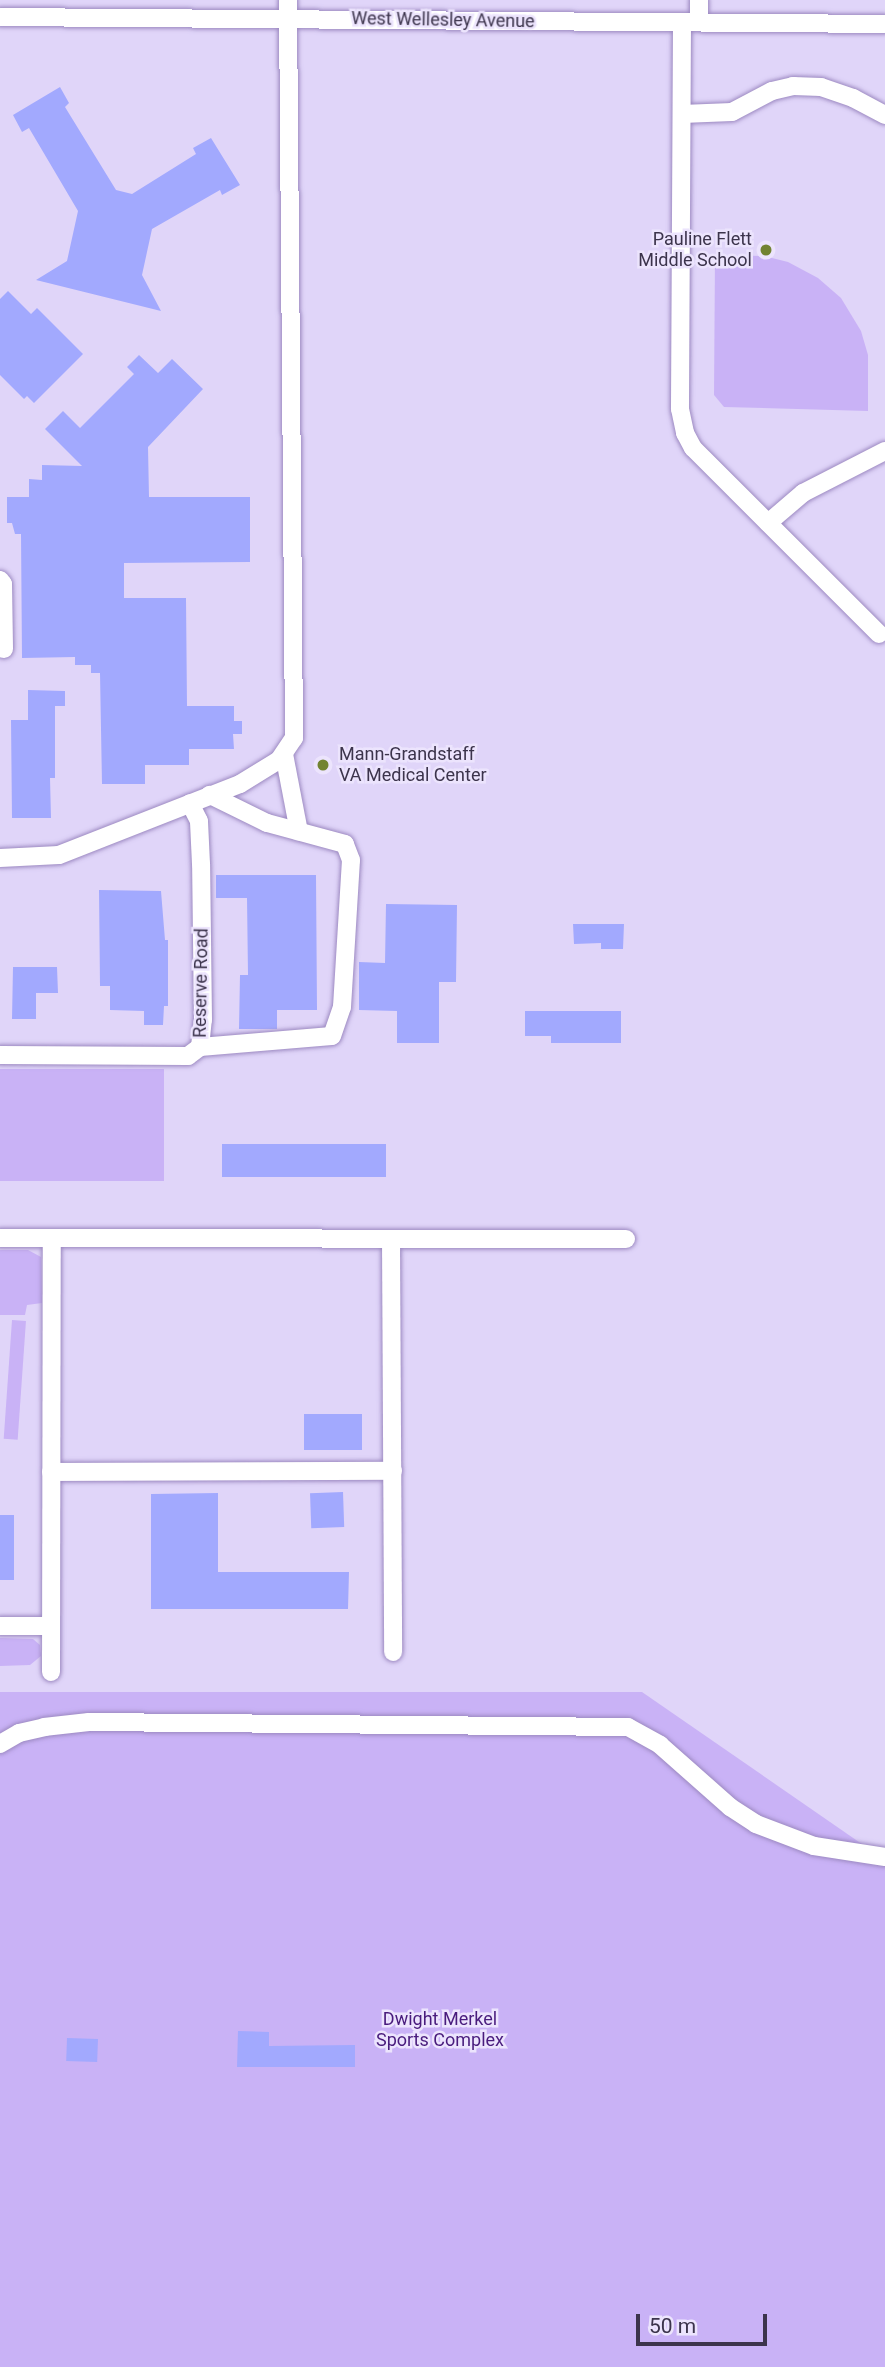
<!DOCTYPE html>
<style>
body{margin:0}
#map{position:relative;width:885px;height:2367px;overflow:hidden;background:#e0d5f9;font-family:Roboto,sans-serif}
div>[style]{position:absolute}
.green>*{inset:0;background:#c9b2f6;transform-origin:0 0}
.building>*{inset:0;background:#a2a9fe;transform-origin:0 0}
.roads{filter:drop-shadow(0 0 2px #9c89c1) drop-shadow(0 0 2px #9c89c1)}
.minor>*{height:18px;margin:-9px;padding:0 9px;transform-origin:9px;border-radius:9px;background:#fff}
.dots>*{width:19px;height:19px;translate:-50% -50%;box-sizing:border-box;border:4px solid #ece4fd;border-radius:50%}
span{translate:-50% -50%;white-space:nowrap;text-align:center;line-height:1.15;-webkit-text-stroke:5px #ece4fd;paint-order:stroke}
.street-label{font-size:18px;color:#3c344c}
.poi-label{font-size:18px;color:#3c344c}
.right{translate:-100% -50%;text-align:right}
.left{translate:0 -50%;text-align:left}
.park-label{font-size:18px;color:#491c7d}
.scale{position:absolute;left:636px;top:2314px;width:131px;height:32px;box-sizing:border-box;border:4px solid #3c344c;border-top:0;padding-left:9px;font-size:21px;line-height:24px;white-space:nowrap;color:#3c344c;-webkit-text-stroke:5px #ece4fd;paint-order:stroke}
</style>
<div id="map">
<div class="green">
<i style="clip-path:polygon(715px 255px,764px 256px,788px 262px,818px 278px,841px 298px,861px 331px,868px 355px,868px 411px,724px 407px,714px 395px)"></i>
<i style="left:0;top:1069px;width:164px;height:112px"></i>
<i style="clip-path:polygon(0 1250px,28px 1250px,41px 1257px,42px 1303px,27px 1305px,25px 1315px,0 1315px)"></i>
<i style="left:12px;top:1320px;width:14px;height:119px;rotate:4deg"></i>
<i style="clip-path:polygon(0 1638px,33px 1639px,40px 1645px,41px 1656px,30px 1665px,0 1666px)"></i>
<i style="clip-path:polygon(0 1692px,642px 1692px,885px 1860px,885px 2367px,0 2367px)"></i>
</div>
<div class="building">
<i style="clip-path:polygon(60px 87px,69px 103px,65px 107px,116px 190px,132px 194px,196px 154px,193px 148px,211px 138px,240px 185px,222px 195px,220px 190px,152px 229px,142px 275px,161px 311px,36px 280px,67px 261px,78px 211px,29px 128px,22px 132px,13px 115px)"></i>
<i style="clip-path:polygon(8px 291px,31px 314px,37px 308px,83px 354px,34px 403px,27px 396px,24px 399px,0 375px,0 299px)"></i>
<i style="clip-path:polygon(139px 355px,158px 373px,172px 359px,203px 389px,148px 447px,149px 497px,250px 497px,250px 562px,124px 563px,124px 598px,186px 598px,187px 706px,234px 706px,234px 721px,242px 721px,242px 734px,233px 734px,234px 749px,189px 749px,189px 765px,145px 765px,145px 784px,102px 784px,100px 673px,91px 673px,91px 665px,75px 665px,75px 657px,22px 658px,21px 534px,15px 534px,12px 523px,7px 523px,7px 497px,29px 497px,29px 479px,42px 480px,42px 465px,82px 466px,45px 429px,63px 411px,80px 428px,134px 374px,127px 367px)"></i>
<i style="clip-path:polygon(28px 690px,65px 691px,65px 706px,55px 706px,55px 778px,50px 778px,51px 818px,12px 818px,11px 720px,28px 720px)"></i>
<i style="clip-path:polygon(216px 875px,316px 875px,317px 1010px,277px 1010px,277px 1029px,239px 1029px,240px 975px,248px 975px,247px 898px,216px 898px)"></i>
<i style="clip-path:polygon(99px 890px,161px 891px,165px 940px,168px 940px,168px 1006px,164px 1006px,163px 1025px,144px 1025px,144px 1011px,110px 1010px,110px 986px,100px 986px)"></i>
<i style="clip-path:polygon(386px 904px,457px 905px,456px 982px,439px 982px,439px 1043px,397px 1043px,397px 1011px,359px 1010px,359px 962px,385px 963px)"></i>
<i style="clip-path:polygon(573px 924px,624px 924px,623px 949px,601px 949px,601px 943px,574px 944px)"></i>
<i style="clip-path:polygon(13px 967px,57px 967px,58px 993px,36px 993px,36px 1019px,12px 1019px)"></i>
<i style="clip-path:polygon(525px 1011px,621px 1011px,621px 1043px,551px 1043px,551px 1036px,525px 1036px)"></i>
<i style="left:222px;top:1144px;width:164px;height:33px"></i>
<i style="left:304px;top:1414px;width:58px;height:36px"></i>
<i style="left:343px;top:1492px;width:35px;height:33px;rotate:88deg"></i>
<i style="clip-path:polygon(218px 1493px,218px 1572px,349px 1572px,348px 1609px,151px 1609px,151px 1494px)"></i>
<i style="left:0;top:1515px;width:14px;height:65px"></i>
<i style="clip-path:polygon(238px 2031px,269px 2032px,269px 2046px,355px 2045px,355px 2067px,237px 2067px)"></i>
<i style="left:67px;top:2038px;width:31px;height:23px;rotate:2deg"></i>
</div>
<div class="roads">
<div class="minor">
<i style="left:699px;top:0;width:22px;rotate:90deg"></i>
<i style="left:0;top:17px;width:885px;rotate:0.45deg"></i>
<i style="left:682px;top:22px;width:387px;rotate:90.3deg"></i>
<i style="left:680px;top:409px;width:25px;rotate:78deg"></i>
<i style="left:685px;top:433px;width:17px;rotate:62deg"></i>
<i style="left:693px;top:448px;width:263px;rotate:45deg"></i>
<i style="left:682px;top:114px;width:50px;rotate:-2.3deg"></i>
<i style="left:732px;top:112px;width:45px;rotate:-27.7deg"></i>
<i style="left:772px;top:91px;width:22px;rotate:-13deg"></i>
<i style="left:793px;top:86px;width:28px;rotate:2deg"></i>
<i style="left:821px;top:87px;width:34px;rotate:19deg"></i>
<i style="left:853px;top:98px;width:36px;rotate:28deg"></i>
<i style="left:768px;top:523px;width:46px;rotate:-40.6deg"></i>
<i style="left:803px;top:493px;width:92px;rotate:-27.1deg"></i>
<i style="left:0;top:580px;width:5px;rotate:53deg"></i>
<i style="left:3px;top:584px;width:65px;rotate:89.1deg"></i>
<i style="left:284px;top:754px;width:79px;rotate:79.1deg"></i>
<i style="left:0;top:858px;width:59px;rotate:-2.9deg"></i>
<i style="left:59px;top:855px;width:194px;rotate:-21.4deg"></i>
<i style="left:240px;top:784px;width:46px;rotate:-31.6deg"></i>
<i style="left:279px;top:760px;width:27px;rotate:-56deg"></i>
<i style="left:294px;top:738px;width:738px;rotate:-90.47deg"></i>
<i style="left:200px;top:1047px;width:132px;rotate:-4.8deg"></i>
<i style="left:332px;top:1036px;width:31px;rotate:-71deg"></i>
<i style="left:342px;top:1007px;width:147px;rotate:-86.5deg"></i>
<i style="left:351px;top:860px;width:17px;rotate:-111deg"></i>
<i style="left:345px;top:844px;width:81px;rotate:-164.9deg"></i>
<i style="left:267px;top:823px;width:64px;rotate:-153.8deg"></i>
<i style="left:0;top:1055px;width:188px;rotate:0.3deg"></i>
<i style="left:188px;top:1056px;width:15px;rotate:-37deg"></i>
<i style="left:200px;top:1047px;width:27px;rotate:-84deg"></i>
<i style="left:203px;top:1020px;width:156px;rotate:-90.7deg"></i>
<i style="left:201px;top:864px;width:43px;rotate:-92.7deg"></i>
<i style="left:199px;top:821px;width:20px;rotate:-117deg"></i>
<i style="left:0;top:1238px;width:626px;rotate:0.09deg"></i>
<i style="left:391px;top:1239px;width:413px;rotate:89.7deg"></i>
<i style="left:51px;top:1472px;width:342px;rotate:-0.2deg"></i>
<i style="left:0;top:1626px;width:51px"></i>
<i style="left:51px;top:1672px;width:433px;rotate:-89.9deg"></i>
<i style="left:0;top:1744px;width:22px;rotate:-30deg"></i>
<i style="left:19px;top:1733px;width:26px;rotate:-13deg"></i>
<i style="left:44px;top:1727px;width:45px;rotate:-6.3deg"></i>
<i style="left:89px;top:1722px;width:539px;rotate:0.53deg"></i>
<i style="left:628px;top:1727px;width:37px;rotate:29deg"></i>
<i style="left:660px;top:1745px;width:94px;rotate:41.5deg"></i>
<i style="left:730px;top:1807px;width:31px;rotate:33deg"></i>
<i style="left:756px;top:1824px;width:62px;rotate:20.8deg"></i>
<i style="left:814px;top:1846px;width:72px;rotate:8.8deg"></i>
</div>
</div>
<div class="dots">
<i style="left:766px;top:250px;background:#728332"></i>
<i style="left:323px;top:765px;background:#728332"></i>
</div>
<div class="street-label">
<span style="left:443px;top:20px;rotate:1deg">West Wellesley Avenue</span>
<span style="left:201px;top:983px;rotate:-89deg">Reserve Road</span>
</div>
<div class="poi-label">
<span class="right" style="left:752px;top:250px">Pauline Flett<br>Middle School</span>
<span class="left" style="left:339px;top:765px">Mann-Grandstaff<br>VA Medical Center</span>
</div>
<div class="park-label">
<span style="left:440px;top:2030px">Dwight Merkel<br>Sports Complex</span>
</div>
<div class="scale">50 m</div>
</div>
